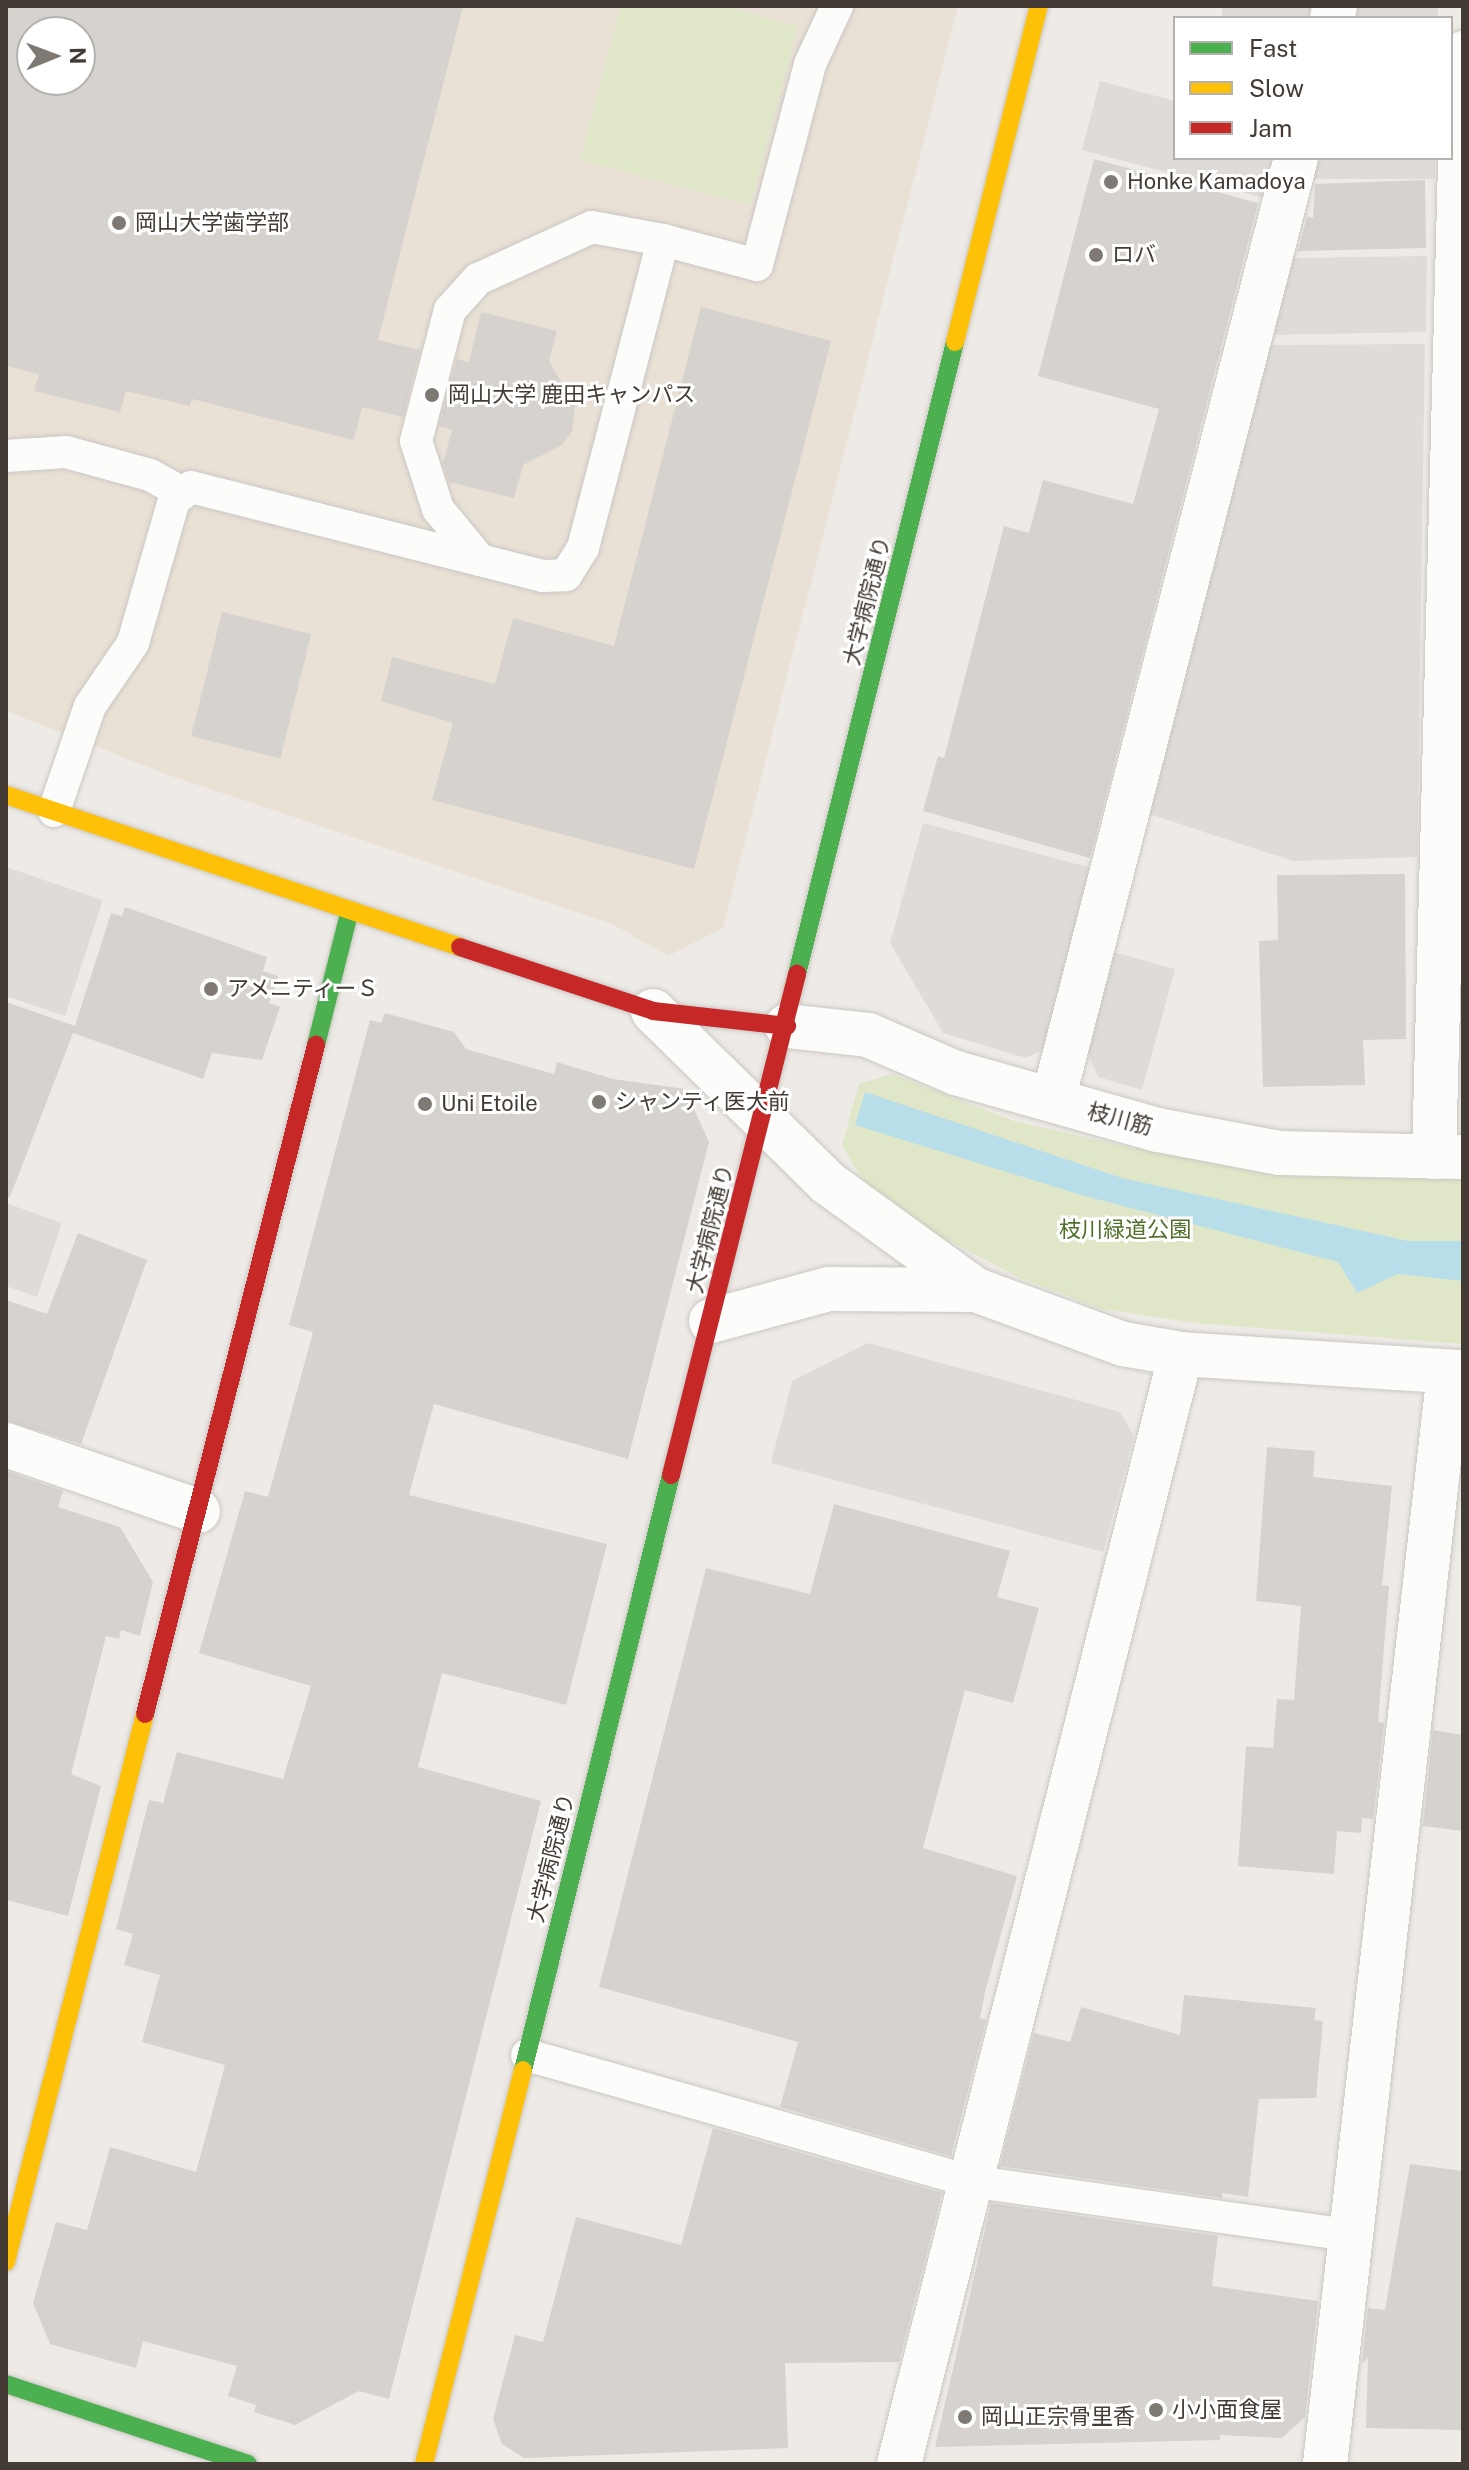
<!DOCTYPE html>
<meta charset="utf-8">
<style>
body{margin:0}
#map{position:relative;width:1469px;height:2470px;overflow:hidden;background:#eeebe7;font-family:"Public Sans","Noto Sans JP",sans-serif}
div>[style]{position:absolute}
.education>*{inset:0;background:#e9e1d6}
.green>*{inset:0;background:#e0e7c8}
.parking>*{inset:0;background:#dfdcd8;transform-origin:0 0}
.water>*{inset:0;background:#b8deea}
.building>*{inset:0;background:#d6d2ce;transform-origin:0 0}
.roads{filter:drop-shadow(0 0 2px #cac7c3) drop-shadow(0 0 2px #cac7c3)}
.lane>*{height:32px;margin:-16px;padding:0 16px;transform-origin:16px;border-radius:16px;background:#fcfcfb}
.street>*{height:44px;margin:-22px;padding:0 22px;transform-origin:22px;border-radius:22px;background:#fcfcfb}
.fast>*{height:18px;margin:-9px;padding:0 9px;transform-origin:9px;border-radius:9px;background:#4caf50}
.slow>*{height:18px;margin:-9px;padding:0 9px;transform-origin:9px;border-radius:9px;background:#ffc107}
.jam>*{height:18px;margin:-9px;padding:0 9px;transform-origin:9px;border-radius:9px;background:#c62828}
.dots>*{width:22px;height:22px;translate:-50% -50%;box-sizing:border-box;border:4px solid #fff;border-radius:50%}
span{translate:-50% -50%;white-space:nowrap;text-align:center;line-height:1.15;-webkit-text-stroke:6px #fff;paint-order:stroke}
.poi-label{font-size:22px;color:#433b34}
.left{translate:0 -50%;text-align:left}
.street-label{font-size:22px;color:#433b34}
.park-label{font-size:22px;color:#50712a}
.frame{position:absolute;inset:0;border:8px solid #433b34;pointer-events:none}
.legend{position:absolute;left:1173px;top:16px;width:280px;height:144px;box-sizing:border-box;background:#fff;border:2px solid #b4b1ae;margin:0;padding:10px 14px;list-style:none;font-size:24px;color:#433b34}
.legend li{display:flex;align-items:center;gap:16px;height:40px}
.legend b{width:40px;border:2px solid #b4b1ae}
.north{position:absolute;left:16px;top:16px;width:80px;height:80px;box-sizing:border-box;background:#fff;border:2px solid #b4b1ae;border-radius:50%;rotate:89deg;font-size:22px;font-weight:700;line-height:32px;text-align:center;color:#433b34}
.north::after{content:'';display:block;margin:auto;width:28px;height:36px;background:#7f7973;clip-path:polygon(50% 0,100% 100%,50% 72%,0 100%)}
</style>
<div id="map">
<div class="education">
<i style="clip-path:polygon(evenodd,6px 6px,958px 6px,723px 928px,668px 956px,612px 924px,168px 775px,6px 711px,6px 6px,32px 32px,80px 32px,80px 80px,32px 80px,32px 32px)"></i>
</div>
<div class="green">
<i style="clip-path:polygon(621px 6px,722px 6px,798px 26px,750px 205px,580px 160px)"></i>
<i style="clip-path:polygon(892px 1074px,1014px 1121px,1147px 1151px,1293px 1172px,1463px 1178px,1463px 1344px,1196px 1323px,1101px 1309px,1022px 1279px,884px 1207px,854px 1166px,842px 1145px,859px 1084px)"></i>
</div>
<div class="parking">
<i style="left:1222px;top:6px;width:96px;height:13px"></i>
<i style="left:1350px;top:6px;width:88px;height:12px"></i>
<i style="clip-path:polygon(1100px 81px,1175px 101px,1175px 158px,1278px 158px,1267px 199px,1082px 150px)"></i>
<i style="left:1311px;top:158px;width:124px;height:21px"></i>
<i style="clip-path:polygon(1427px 256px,1426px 332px,1273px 335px,1293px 258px)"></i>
<i style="clip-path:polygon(1425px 344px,1417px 857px,1293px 861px,1146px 813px,1270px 345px)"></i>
<i style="clip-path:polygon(923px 823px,1095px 869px,1050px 1047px,1025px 1058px,943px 1033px,890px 943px)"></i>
<i style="clip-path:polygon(6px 867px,103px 900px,65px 1016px,6px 996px)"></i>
<i style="clip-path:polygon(1114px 952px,1175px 969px,1142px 1090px,1098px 1077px,1087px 1051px)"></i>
<i style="clip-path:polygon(6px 1203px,62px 1223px,37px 1297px,6px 1286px)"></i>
<i style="clip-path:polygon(868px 1343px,1120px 1412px,1134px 1436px,1103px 1552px,771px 1463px,792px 1381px)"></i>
</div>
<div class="water">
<i style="clip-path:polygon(865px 1092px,1122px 1178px,1408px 1241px,1463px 1241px,1463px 1281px,1398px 1274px,1357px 1293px,1338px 1262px,1081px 1195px,855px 1125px)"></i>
</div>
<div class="building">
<i style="clip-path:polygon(evenodd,6px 6px,463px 6px,378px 340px,420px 350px,403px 417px,362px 407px,354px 440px,192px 399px,190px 406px,126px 391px,120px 412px,34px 391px,39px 374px,6px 366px,6px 6px,32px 32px,80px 32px,80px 80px,32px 80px,32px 32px)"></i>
<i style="clip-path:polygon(1094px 159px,1258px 203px,1090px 858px,923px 811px,938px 756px,944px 758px,1004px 526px,1029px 533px,1043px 480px,1133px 504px,1159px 409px,1038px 376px)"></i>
<i style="clip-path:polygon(1425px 180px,1426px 248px,1298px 251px,1307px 217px,1313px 218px,1315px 184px)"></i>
<i style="clip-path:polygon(701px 307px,831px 341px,694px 869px,432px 800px,453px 723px,381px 701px,392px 657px,495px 684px,513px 618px,614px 646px)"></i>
<i style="clip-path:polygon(481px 312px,557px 331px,549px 361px,575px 406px,572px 431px,562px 445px,523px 465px,514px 498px,449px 482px,443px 463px,452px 430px,439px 426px,457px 359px,469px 362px)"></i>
<i style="left:222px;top:612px;width:92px;height:128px;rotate:14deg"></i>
<i style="clip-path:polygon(1405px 874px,1406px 1039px,1363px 1040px,1365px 1085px,1263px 1087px,1259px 941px,1278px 940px,1277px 875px)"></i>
<i style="clip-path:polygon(125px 907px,267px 957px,263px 971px,278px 976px,269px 1003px,280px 1007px,262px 1060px,212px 1053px,203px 1079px,73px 1033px,10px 1197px,6px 1197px,6px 1002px,75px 1026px,111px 913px,122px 916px)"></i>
<i style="clip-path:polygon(385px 1013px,454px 1032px,466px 1049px,554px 1074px,557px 1062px,613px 1079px,685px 1089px,709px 1142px,628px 1459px,434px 1404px,409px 1495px,607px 1544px,566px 1705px,442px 1673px,418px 1767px,541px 1801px,389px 2399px,359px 2391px,295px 2425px,254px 2412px,256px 2405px,228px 2396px,237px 2366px,143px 2341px,136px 2368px,50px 2344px,33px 2303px,56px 2222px,87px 2230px,110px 2147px,196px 2172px,225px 2065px,142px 2042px,160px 1975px,124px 1965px,133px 1934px,116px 1929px,149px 1800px,163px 1803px,177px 1752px,283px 1779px,311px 1686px,199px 1653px,245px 1491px,268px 1497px,313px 1332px,289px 1325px,370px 1020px,381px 1023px)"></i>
<i style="clip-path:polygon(78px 1233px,147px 1260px,81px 1444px,6px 1421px,6px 1300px,47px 1314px)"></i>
<i style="clip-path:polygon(1267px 1447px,1315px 1451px,1313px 1477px,1392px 1486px,1382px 1585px,1389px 1586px,1378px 1722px,1384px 1723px,1373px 1819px,1362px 1818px,1361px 1833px,1337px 1831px,1334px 1874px,1238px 1866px,1246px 1746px,1273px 1748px,1277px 1699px,1294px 1700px,1301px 1606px,1256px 1601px)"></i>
<i style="clip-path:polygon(6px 1471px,63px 1491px,58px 1507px,120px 1527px,153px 1582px,140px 1636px,121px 1630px,119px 1639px,106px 1636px,71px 1774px,101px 1786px,68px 1916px,6px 1900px)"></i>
<i style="clip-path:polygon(834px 1504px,1010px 1551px,997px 1597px,1039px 1608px,1013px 1703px,965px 1690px,923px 1848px,1017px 1876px,985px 1992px,980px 2018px,986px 2020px,951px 2156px,780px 2107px,798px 2042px,599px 1987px,706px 1568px,810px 1594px)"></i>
<i style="clip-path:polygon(1433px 1730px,1463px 1735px,1463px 1831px,1423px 1826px)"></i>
<i style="clip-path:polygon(1184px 1995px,1316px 2008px,1314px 2020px,1323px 2021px,1316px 2098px,1259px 2099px,1248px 2197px,1222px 2193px,1222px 2198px,1000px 2166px,1034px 2033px,1070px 2042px,1081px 2007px,1180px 2035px)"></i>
<i style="clip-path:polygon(713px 2128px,942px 2193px,899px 2362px,785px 2363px,788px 2448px,524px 2458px,502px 2444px,493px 2419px,515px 2335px,543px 2342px,576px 2217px,681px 2245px)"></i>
<i style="clip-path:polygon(1410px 2164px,1463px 2171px,1463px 2430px,1366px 2428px,1368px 2358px,1362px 2363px,1368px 2308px,1385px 2310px)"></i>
<i style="clip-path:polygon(991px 2203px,1218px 2236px,1212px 2286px,1318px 2301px,1305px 2417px,1282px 2438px,1220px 2435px,1220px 2440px,935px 2447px)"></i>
</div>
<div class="roads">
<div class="lane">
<i style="left:6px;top:456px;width:60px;rotate:-3.8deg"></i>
<i style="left:66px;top:452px;width:87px;rotate:15.3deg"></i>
<i style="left:150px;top:475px;width:37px;rotate:29deg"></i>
<i style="left:480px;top:560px;width:66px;rotate:-129.5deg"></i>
<i style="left:438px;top:509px;width:71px;rotate:-107.9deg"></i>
<i style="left:416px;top:441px;width:135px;rotate:-75.5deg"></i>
<i style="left:450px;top:310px;width:42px;rotate:-47.9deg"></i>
<i style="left:478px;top:279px;width:125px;rotate:-24.5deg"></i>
<i style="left:592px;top:227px;width:72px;rotate:10.4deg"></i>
<i style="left:54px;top:811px;width:111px;rotate:-71.1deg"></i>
<i style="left:90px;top:706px;width:76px;rotate:-55.7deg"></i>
<i style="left:133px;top:643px;width:149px;rotate:-74deg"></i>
<i style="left:174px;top:500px;width:21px;rotate:-37deg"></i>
<i style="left:191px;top:487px;width:363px;rotate:14.2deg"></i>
<i style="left:543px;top:576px;width:23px;rotate:-2deg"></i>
<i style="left:566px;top:575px;width:32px;rotate:-58deg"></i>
<i style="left:583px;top:548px;width:318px;rotate:-75.4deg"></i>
<i style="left:663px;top:240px;width:97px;rotate:14.9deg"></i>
<i style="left:757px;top:265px;width:208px;rotate:-75.2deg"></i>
<i style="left:810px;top:64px;width:64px;rotate:-65deg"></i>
<i style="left:527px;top:2055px;width:460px;rotate:15.9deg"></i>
<i style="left:969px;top:2181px;width:383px;rotate:8.1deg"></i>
</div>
<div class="street">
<i style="left:1332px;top:18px;width:12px;rotate:-76deg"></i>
<i style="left:653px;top:1011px;width:245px;rotate:44.5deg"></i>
<i style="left:828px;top:1183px;width:183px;rotate:35.9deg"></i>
<i style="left:976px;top:1290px;width:157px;rotate:20.2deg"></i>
<i style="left:1123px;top:1344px;width:59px;rotate:9.8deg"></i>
<i style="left:1181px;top:1354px;width:283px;rotate:3.7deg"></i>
<i style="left:787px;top:1026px;width:81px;rotate:6.3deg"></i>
<i style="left:868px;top:1035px;width:96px;rotate:23.4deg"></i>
<i style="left:956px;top:1073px;width:210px;rotate:15.8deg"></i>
<i style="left:1158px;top:1130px;width:124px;rotate:10.7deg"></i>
<i style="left:1280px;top:1153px;width:182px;rotate:1.3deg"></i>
<i style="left:1053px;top:1100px;width:973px;rotate:-75.54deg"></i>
<i style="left:1434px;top:1157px;width:1104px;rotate:-88.5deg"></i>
<i style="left:711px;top:1321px;width:122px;rotate:-15.2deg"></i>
<i style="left:829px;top:1289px;width:147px;rotate:0.4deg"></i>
<i style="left:6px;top:1445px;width:203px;rotate:19deg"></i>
<i style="left:899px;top:2464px;width:1145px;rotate:-75.75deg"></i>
<i style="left:1325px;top:2464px;width:1099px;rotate:-83.52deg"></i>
</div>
<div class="fast">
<i style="left:797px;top:974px;width:651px;rotate:-75.96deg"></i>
<i style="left:316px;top:1045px;width:139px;rotate:-75.9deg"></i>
<i style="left:523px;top:2070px;width:613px;rotate:-76.03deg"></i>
<i style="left:6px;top:2384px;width:255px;rotate:18.3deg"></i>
</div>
<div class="slow">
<i style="left:955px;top:342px;width:346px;rotate:-76deg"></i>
<i style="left:6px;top:795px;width:479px;rotate:18.5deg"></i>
<i style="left:6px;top:2262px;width:565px;rotate:-75.77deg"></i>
<i style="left:424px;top:2464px;width:406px;rotate:-75.9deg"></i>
</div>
<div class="jam">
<i style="left:460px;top:947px;width:203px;rotate:18.3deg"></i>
<i style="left:653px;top:1011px;width:135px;rotate:6.4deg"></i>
<i style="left:671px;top:1475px;width:517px;rotate:-75.88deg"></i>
<i style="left:145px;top:1714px;width:691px;rotate:-75.66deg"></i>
</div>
</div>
<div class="dots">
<i style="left:1111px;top:182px;background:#7f7973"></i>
<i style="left:119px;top:223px;background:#7f7973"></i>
<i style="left:1096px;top:255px;background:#7f7973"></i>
<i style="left:432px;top:395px;background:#7f7973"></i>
<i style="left:211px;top:989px;background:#7f7973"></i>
<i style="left:599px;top:1102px;background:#7f7973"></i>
<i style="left:425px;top:1104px;background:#7f7973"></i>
<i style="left:1156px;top:2410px;background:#7f7973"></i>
<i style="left:965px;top:2417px;background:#7f7973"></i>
</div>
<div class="poi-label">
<span class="left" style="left:1127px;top:182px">Honke Kamadoya</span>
<span class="left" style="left:135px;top:223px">岡山大学歯学部</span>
<span class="left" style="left:1112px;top:255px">ロバ</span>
<span class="left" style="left:448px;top:395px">岡山大学 鹿田キャンパス</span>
<span class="left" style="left:227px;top:989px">アメニティーＳ</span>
<span class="left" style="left:615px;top:1102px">シャンティ医大前</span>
<span class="left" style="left:441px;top:1104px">Uni Etoile</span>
<span class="left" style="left:1172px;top:2410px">小小面食屋</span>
<span class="left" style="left:981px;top:2417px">岡山正宗骨里香</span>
</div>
<div class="street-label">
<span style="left:867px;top:601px;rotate:-76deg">大学病院通り</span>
<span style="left:1120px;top:1119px;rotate:15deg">枝川筋</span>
<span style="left:710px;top:1229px;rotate:-76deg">大学病院通り</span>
<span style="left:551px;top:1858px;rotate:-76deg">大学病院通り</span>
</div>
<div class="park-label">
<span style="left:1125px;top:1230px">枝川緑道公園</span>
</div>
<div class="frame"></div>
<ul class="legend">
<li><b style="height:10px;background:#4caf50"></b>Fast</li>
<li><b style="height:10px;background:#ffc107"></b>Slow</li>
<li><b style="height:10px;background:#c62828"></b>Jam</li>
</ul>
<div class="north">N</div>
</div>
